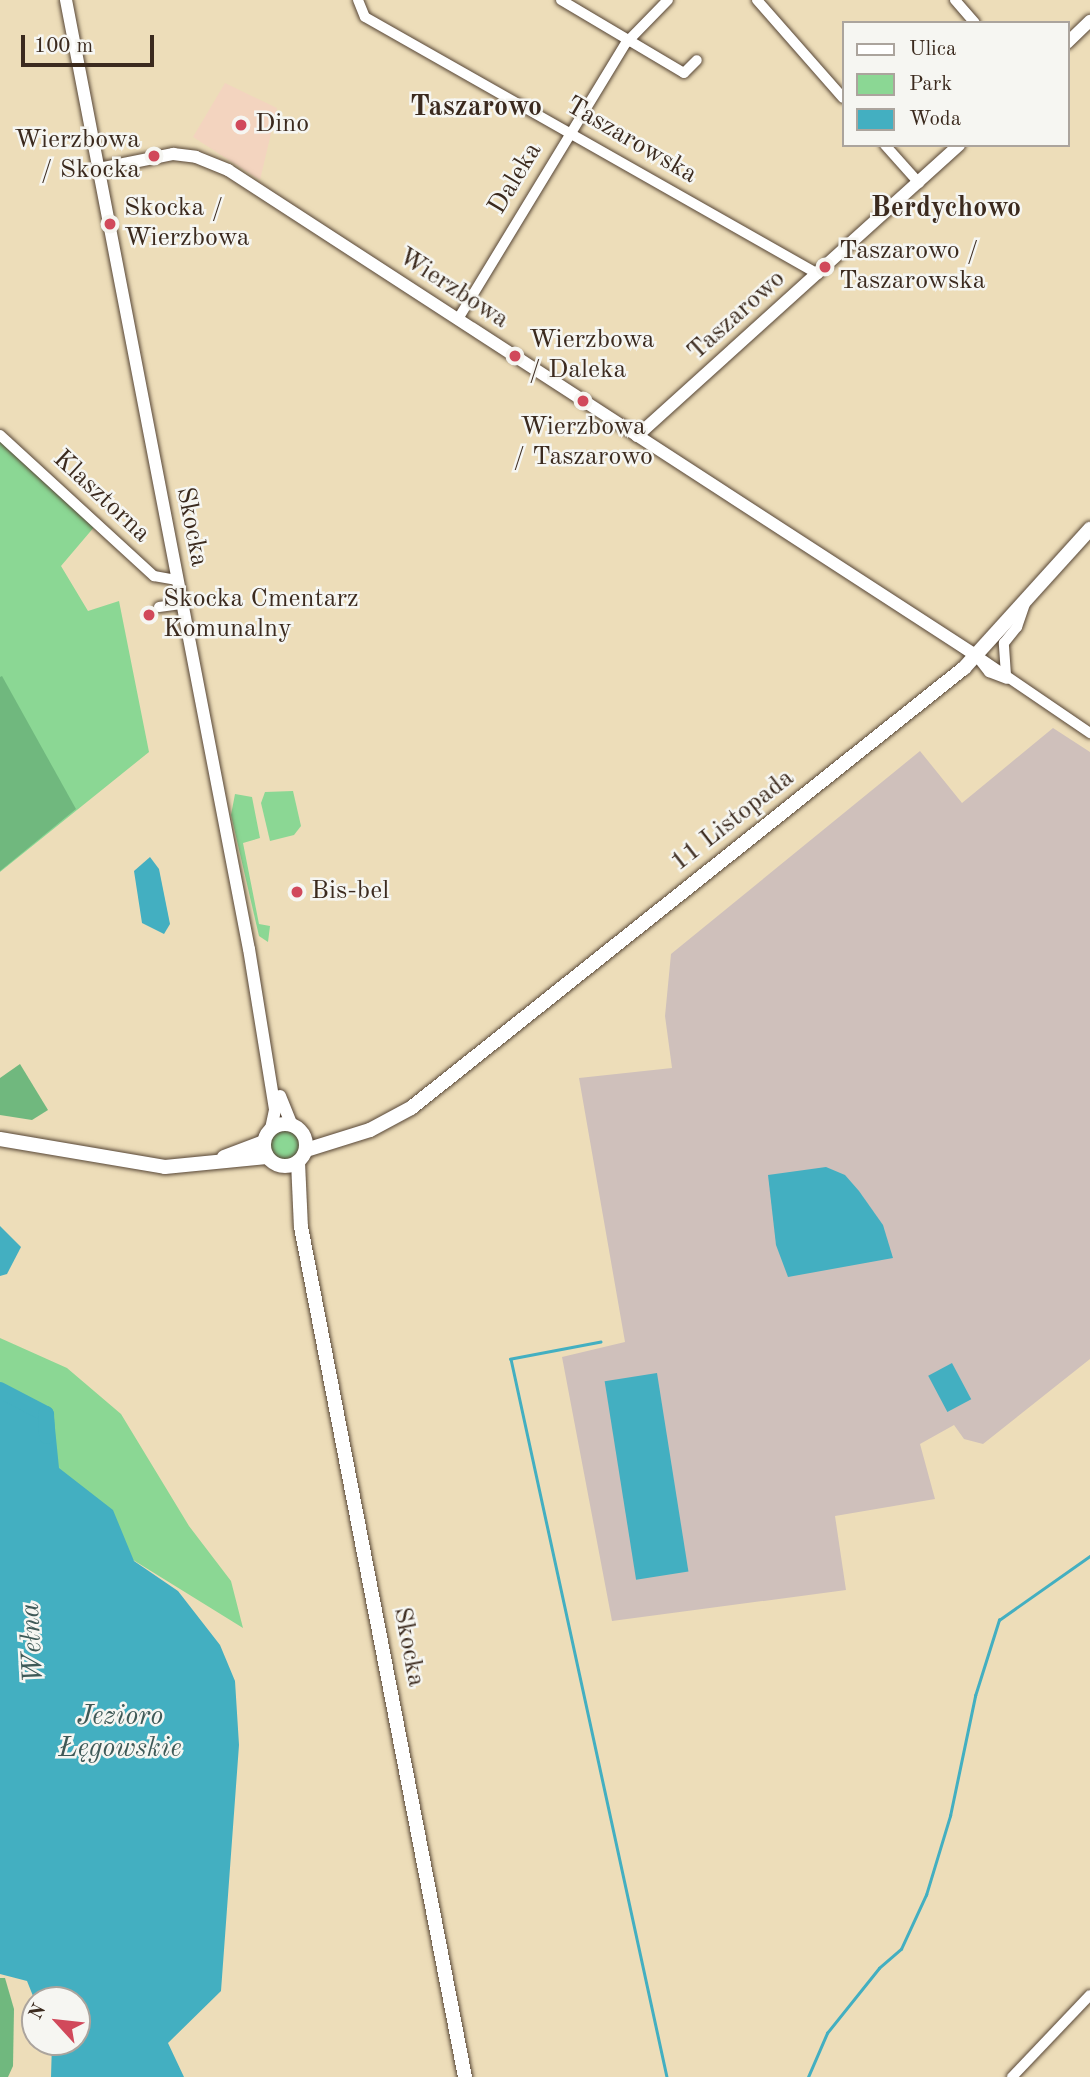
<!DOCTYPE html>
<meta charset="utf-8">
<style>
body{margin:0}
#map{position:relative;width:1090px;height:2077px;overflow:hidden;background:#edddb9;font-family:"Old Standard TT",serif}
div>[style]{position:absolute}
.built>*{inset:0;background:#f3d4bf}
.industrial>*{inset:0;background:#cfc0bb}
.green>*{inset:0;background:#8bd794}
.round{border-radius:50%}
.forest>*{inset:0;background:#70b87e}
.water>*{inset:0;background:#43afc1;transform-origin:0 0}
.stream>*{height:2.5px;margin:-1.25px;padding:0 1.25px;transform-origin:1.25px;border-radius:1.25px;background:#43afc1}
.river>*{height:16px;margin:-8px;padding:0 8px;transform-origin:8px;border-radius:8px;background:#43afc1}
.roads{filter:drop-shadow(0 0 2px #564535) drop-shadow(0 0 2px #564535)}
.minor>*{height:10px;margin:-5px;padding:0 5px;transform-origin:5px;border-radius:5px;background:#fff}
.tertiary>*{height:12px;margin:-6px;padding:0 6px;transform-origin:6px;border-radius:6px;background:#fff}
.secondary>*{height:14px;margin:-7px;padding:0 7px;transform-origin:7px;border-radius:7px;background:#fff}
.secondary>.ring{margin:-7px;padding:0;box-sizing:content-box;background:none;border:14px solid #fff;border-radius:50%}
.dots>*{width:19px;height:19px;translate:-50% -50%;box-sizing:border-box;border:4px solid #f6f6f2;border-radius:50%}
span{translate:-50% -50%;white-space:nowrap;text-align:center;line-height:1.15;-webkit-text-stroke:5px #f6f6f2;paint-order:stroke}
.poi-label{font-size:26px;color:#3b2a1e}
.left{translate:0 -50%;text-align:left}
.right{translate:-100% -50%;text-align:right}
.street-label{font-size:26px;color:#3b2a1e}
.neighbourhood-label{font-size:28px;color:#3b2a1e;font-weight:700}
.water-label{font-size:28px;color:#3e5957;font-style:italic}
.legend{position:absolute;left:842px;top:21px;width:228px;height:126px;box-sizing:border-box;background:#f6f6f2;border:2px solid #aba49d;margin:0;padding:9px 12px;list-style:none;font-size:21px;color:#3b2a1e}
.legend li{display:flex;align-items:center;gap:14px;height:35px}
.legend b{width:35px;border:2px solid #aba49d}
.north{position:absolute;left:21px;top:1986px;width:70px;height:70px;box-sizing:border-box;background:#f6f6f2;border:2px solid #aba49d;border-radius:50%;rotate:297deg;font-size:19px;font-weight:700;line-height:28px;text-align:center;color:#3b2a1e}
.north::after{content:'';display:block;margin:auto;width:24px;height:32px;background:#d1495b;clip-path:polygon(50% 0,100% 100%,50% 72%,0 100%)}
.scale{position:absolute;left:21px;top:35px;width:133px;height:32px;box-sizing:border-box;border:4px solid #3b2a1e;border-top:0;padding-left:9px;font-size:21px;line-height:24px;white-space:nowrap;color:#3b2a1e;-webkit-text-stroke:5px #f6f6f2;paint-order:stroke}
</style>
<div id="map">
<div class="built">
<i style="clip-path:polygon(225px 83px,277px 108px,260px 180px,193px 137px)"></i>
</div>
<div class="industrial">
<i style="clip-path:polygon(1053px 728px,1090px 752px,1090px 1359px,983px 1444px,964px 1439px,954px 1425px,920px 1444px,935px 1499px,835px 1516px,846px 1590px,612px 1621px,562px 1357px,625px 1342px,579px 1078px,672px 1068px,665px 1016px,671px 954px,920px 751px,962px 803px)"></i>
</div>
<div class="green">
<i style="clip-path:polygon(0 440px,95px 526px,61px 566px,88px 611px,119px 601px,149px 752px,0 872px)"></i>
<i style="clip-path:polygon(293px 791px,301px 826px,294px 835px,270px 841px,261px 803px,265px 792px)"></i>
<i style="clip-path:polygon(235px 794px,252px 797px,260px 838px,243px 843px,259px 924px,270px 926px,268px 942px,259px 936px,231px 815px)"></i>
<i class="round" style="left:269px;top:1129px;width:32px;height:32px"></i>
<i style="clip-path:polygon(0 1338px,67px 1368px,121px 1414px,189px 1526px,231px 1581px,243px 1628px,117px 1550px,0 1465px)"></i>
</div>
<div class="forest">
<i style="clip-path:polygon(2px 676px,76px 809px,0 871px,0 677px)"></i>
<i style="clip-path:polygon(20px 1064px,48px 1110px,32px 1120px,0 1115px,0 1078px)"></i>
<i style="clip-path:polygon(0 1978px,5px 1978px,14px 2009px,13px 2066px,8px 2077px,0 2077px)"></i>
</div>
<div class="water">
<i style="clip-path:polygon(150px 857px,159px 869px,170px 924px,164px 934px,142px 923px,134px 871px)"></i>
<i style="clip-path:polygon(826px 1167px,845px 1175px,859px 1191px,883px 1225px,893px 1258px,788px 1277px,776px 1245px,768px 1175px)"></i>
<i style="clip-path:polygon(0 1226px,21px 1247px,7px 1274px,0 1276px)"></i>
<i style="left:952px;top:1363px;width:41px;height:27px;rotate:62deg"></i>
<i style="left:657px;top:1373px;width:201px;height:53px;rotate:81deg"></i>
<i style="clip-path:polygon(0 1390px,54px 1418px,59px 1468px,113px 1510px,134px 1561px,178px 1591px,220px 1645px,235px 1681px,239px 1745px,221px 1991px,168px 2043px,184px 2077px,51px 2077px,52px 2042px,77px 2042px,77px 2000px,35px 2001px,27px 1981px,0 1974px)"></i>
</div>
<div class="stream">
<i style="left:601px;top:1342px;width:92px;rotate:169.3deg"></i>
<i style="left:511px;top:1359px;width:735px;rotate:77.74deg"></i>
<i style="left:808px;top:2077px;width:48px;rotate:-66.6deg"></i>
<i style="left:827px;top:2033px;width:83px;rotate:-51.3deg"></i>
<i style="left:879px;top:1968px;width:29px;rotate:-41deg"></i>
<i style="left:901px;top:1949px;width:60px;rotate:-65.2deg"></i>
<i style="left:926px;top:1895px;width:83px;rotate:-73.1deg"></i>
<i style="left:950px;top:1816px;width:123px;rotate:-78.2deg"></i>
<i style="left:975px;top:1696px;width:80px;rotate:-72.5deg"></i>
<i style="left:999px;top:1620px;width:111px;rotate:-35.1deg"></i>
</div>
<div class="river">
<i style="left:0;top:1390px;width:52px;rotate:27.6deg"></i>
<i style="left:46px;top:1414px;width:22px;rotate:87deg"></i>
</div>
<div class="roads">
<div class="minor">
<i style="left:358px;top:0;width:18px;rotate:68deg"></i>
<i style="left:365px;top:17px;width:521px;rotate:29.57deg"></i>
<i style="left:561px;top:0;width:143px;rotate:30.7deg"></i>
<i style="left:684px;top:73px;width:18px;rotate:-45deg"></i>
<i style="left:757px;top:0;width:130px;rotate:48.7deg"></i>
<i style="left:955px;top:0;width:30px;rotate:49deg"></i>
<i style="left:885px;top:145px;width:51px;rotate:48.2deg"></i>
<i style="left:458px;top:319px;width:323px;rotate:-58.7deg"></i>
<i style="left:626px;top:43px;width:60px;rotate:-45.7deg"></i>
<i style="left:0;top:435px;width:209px;rotate:42.5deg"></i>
<i style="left:154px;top:576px;width:22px;rotate:10deg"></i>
<i style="left:159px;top:607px;width:22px;rotate:-8deg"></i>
<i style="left:977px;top:656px;width:137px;rotate:34.3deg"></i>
<i style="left:978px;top:658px;width:18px;rotate:52deg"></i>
<i style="left:989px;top:672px;width:19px;rotate:21deg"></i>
<i style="left:1006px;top:675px;width:32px;rotate:-94deg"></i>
<i style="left:1004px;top:643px;width:21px;rotate:-51deg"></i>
<i style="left:1017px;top:627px;width:24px;rotate:-71deg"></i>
<i style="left:1012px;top:2077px;width:113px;rotate:-46.4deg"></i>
</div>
<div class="tertiary">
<i style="left:66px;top:0;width:966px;rotate:79.09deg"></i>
<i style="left:249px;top:949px;width:163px;rotate:80.8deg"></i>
<i style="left:275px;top:1110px;width:19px;rotate:102deg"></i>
<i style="left:1067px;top:43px;width:32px;rotate:-44deg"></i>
<i style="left:99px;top:169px;width:76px;rotate:-11.5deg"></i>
<i style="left:173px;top:154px;width:23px;rotate:7deg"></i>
<i style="left:196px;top:157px;width:35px;rotate:22deg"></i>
<i style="left:228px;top:170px;width:893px;rotate:32.98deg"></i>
<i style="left:637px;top:436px;width:434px;rotate:-42.1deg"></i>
<i style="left:280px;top:1096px;width:31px;rotate:68deg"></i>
</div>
<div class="secondary">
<i class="ring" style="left:264px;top:1124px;width:28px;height:28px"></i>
<i style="left:0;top:1139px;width:167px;rotate:9.6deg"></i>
<i style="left:165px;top:1167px;width:102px;rotate:-5.6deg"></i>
<i style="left:306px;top:1150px;width:67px;rotate:-17.4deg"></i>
<i style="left:370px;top:1130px;width:47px;rotate:-28.2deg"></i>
<i style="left:411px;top:1108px;width:707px;rotate:-38.51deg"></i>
<i style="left:964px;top:668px;width:188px;rotate:-47.8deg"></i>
<i style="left:224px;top:1157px;width:43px;rotate:-20.6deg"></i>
<i style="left:298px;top:1162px;width:65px;rotate:87.4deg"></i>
<i style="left:301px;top:1227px;width:866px;rotate:79.08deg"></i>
</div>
</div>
<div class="dots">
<i style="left:241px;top:125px;background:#d1495b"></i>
<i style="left:154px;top:156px;background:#d1495b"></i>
<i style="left:110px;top:224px;background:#d1495b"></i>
<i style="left:825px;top:267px;background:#d1495b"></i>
<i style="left:515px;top:356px;background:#d1495b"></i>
<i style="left:583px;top:401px;background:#d1495b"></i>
<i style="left:149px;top:615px;background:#d1495b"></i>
<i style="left:297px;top:892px;background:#d1495b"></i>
</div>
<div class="poi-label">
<span class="left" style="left:255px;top:125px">Dino</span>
<span class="right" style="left:140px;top:156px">Wierzbowa<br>/ Skocka</span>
<span class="left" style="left:124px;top:224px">Skocka /<br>Wierzbowa</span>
<span class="left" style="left:839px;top:267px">Taszarowo /<br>Taszarowska</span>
<span class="left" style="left:529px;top:356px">Wierzbowa<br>/ Daleka</span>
<span style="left:583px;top:443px">Wierzbowa<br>/ Taszarowo</span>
<span class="left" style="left:163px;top:615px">Skocka Cmentarz<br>Komunalny</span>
<span class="left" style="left:311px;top:892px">Bis-bel</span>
</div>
<div class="street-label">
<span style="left:631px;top:141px;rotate:30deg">Taszarowska</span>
<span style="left:516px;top:179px;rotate:-59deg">Daleka</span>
<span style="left:453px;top:289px;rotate:33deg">Wierzbowa</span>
<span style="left:737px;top:316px;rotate:-42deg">Taszarowo</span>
<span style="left:101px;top:497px;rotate:43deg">Klasztorna</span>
<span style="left:191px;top:527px;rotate:79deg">Skocka</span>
<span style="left:733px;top:821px;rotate:-38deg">11 Listopada</span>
<span style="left:408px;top:1647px;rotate:79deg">Skocka</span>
</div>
<div class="neighbourhood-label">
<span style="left:476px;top:108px">Taszarowo</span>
<span style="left:946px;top:209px">Berdychowo</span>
</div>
<div class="water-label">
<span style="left:33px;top:1643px;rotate:-93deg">Wełna</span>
<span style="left:120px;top:1733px">Jezioro<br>Łęgowskie</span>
</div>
<ul class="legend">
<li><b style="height:9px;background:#fff"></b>Ulica</li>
<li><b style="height:19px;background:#8bd794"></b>Park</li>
<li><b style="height:19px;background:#43afc1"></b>Woda</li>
</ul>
<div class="north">N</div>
<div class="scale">100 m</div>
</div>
